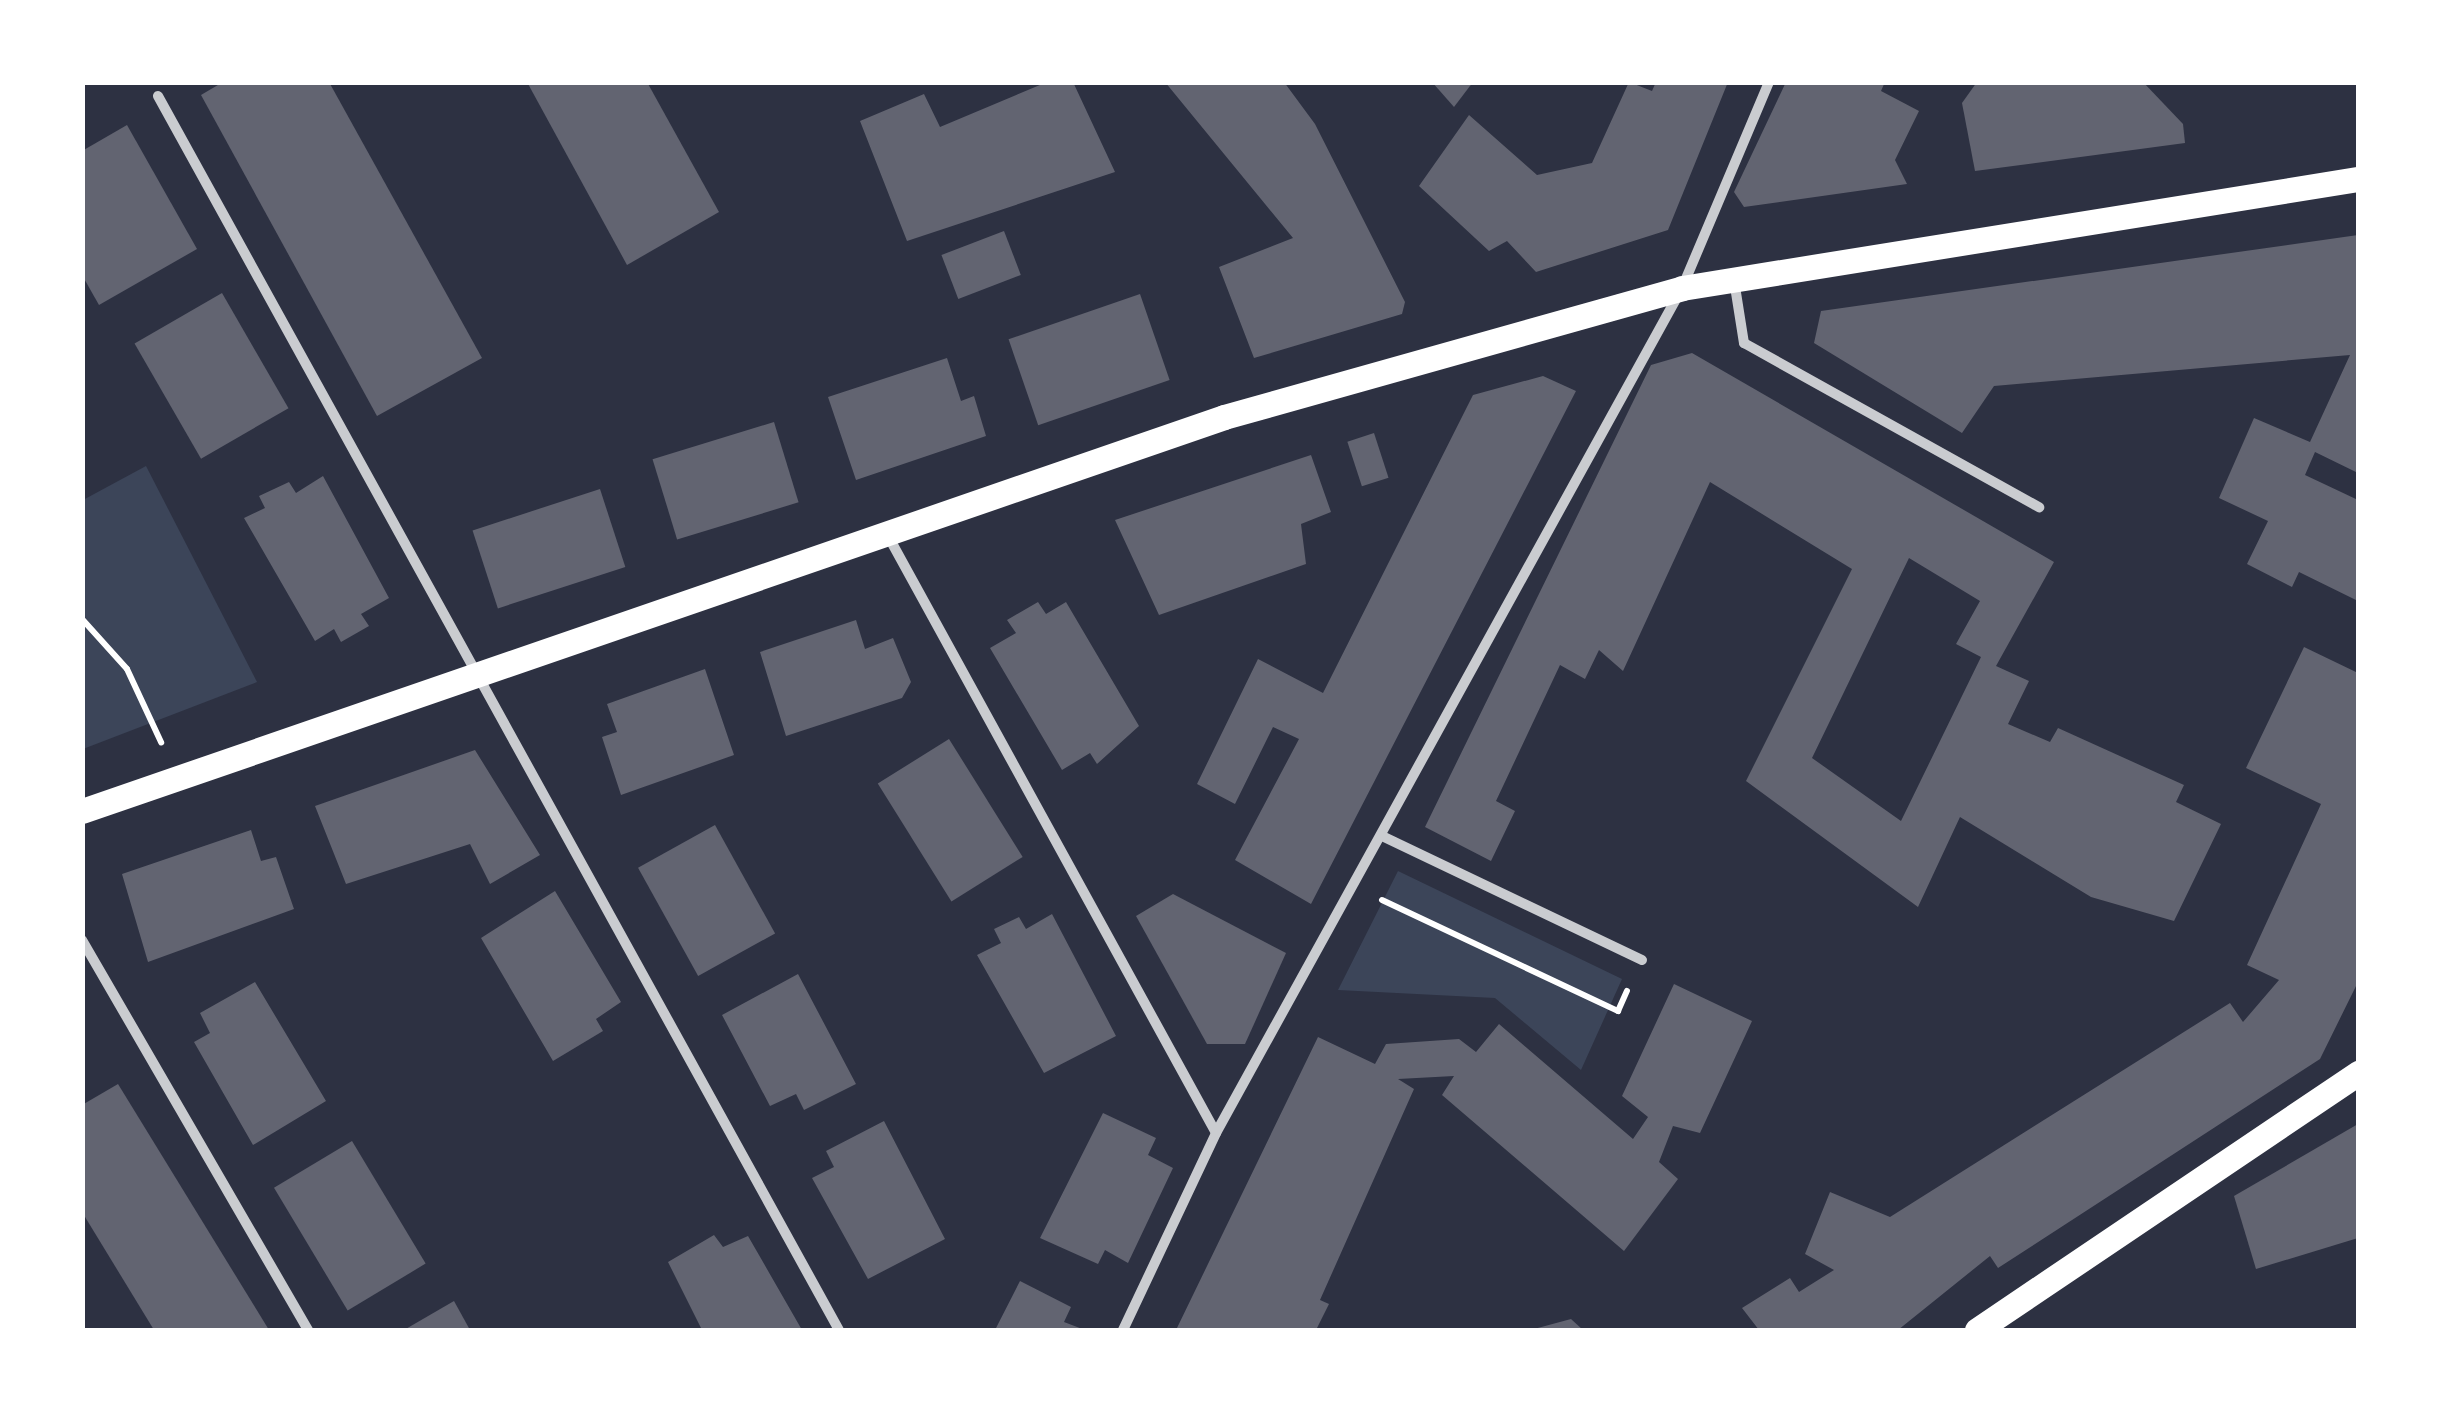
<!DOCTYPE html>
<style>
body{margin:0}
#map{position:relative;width:2441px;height:1413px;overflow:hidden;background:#2d3142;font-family:"Noto Serif",serif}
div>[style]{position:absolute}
.green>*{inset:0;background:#3c4559}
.building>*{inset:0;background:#626471;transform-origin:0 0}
.path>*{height:6px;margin:-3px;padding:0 3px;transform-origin:3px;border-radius:3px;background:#fff}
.minor>*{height:10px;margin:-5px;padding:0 5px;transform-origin:5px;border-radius:5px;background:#caccd0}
.primary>*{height:25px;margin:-12.5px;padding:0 12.5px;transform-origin:12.5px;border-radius:12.5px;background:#fff}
span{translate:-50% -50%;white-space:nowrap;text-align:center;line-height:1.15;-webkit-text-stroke:10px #fff;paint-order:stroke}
.frame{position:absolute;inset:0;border:85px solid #fff;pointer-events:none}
</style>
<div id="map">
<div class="green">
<i style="clip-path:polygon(146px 466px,257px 682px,83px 749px,83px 500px)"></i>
<i style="clip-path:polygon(1398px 871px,1622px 979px,1581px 1070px,1495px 998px,1338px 990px)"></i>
</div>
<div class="building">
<i style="clip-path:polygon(223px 82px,329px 82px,482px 358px,377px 416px,201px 95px)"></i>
<i style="clip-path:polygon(527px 82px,647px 82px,719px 212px,627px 265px)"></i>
<i style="clip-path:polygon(1047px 82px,1073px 82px,1115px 172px,907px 241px,860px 121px,924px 94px,940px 127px)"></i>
<i style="clip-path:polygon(1165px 82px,1284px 82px,1315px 124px,1405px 302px,1402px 314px,1254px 358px,1219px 267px,1293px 238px)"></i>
<i style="clip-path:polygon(1432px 82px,1473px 82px,1454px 107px)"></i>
<i style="clip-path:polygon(1629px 82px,1652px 91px,1656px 82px,1728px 82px,1668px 230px,1536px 272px,1507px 241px,1489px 251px,1419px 186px,1469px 115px,1537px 175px,1592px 163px)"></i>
<i style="clip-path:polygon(1786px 82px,1885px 82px,1881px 91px,1919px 111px,1895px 160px,1907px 184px,1744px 207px,1734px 192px)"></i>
<i style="clip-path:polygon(1977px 82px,2143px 82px,2183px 124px,2185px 143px,1975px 171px,1962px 103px)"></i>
<i style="clip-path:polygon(127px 125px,197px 249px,99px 305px,82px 275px,82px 151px)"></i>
<i style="left:1004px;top:231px;width:47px;height:67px;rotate:69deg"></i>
<i style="clip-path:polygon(2358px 235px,2358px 473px,2315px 452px,2305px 475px,2358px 500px,2358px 601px,2299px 572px,2292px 587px,2247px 564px,2268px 521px,2219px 498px,2254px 418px,2310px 442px,2350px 355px,1994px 386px,1962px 433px,1814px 343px,1821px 311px)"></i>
<i style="left:222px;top:293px;width:133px;height:101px;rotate:60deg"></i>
<i style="left:1140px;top:294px;width:91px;height:139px;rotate:71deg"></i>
<i style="clip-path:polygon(evenodd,1692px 353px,2054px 562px,1996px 666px,2029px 681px,2008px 724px,2050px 742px,2058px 728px,2184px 785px,2176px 802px,2221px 824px,2174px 921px,2091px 897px,1960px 817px,1918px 907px,1746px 781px,1852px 569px,1710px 482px,1623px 671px,1599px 650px,1585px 679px,1560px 665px,1496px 801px,1515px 811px,1491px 861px,1425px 827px,1651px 365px,1692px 353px,1909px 558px,1980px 601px,1956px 644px,1981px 657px,1901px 821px,1812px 758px,1909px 558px)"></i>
<i style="clip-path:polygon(947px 358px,961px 401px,974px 396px,986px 436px,856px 480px,828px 397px)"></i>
<i style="clip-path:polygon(1543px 376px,1576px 391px,1311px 904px,1235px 860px,1299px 739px,1273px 727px,1235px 804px,1197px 784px,1258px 659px,1323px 693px,1473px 395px)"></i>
<i style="left:774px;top:422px;width:84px;height:127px;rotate:73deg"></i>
<i style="left:1374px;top:433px;width:47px;height:28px;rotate:72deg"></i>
<i style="clip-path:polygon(1311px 455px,1331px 512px,1301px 524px,1306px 564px,1159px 615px,1115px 520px)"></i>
<i style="clip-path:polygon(323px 476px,389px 598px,361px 614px,369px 626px,341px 642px,334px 629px,315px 641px,244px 518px,265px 508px,259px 496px,289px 482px,296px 493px)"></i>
<i style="left:600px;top:489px;width:82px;height:134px;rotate:72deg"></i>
<i style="clip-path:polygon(1038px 602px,1046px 614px,1066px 602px,1139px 726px,1097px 764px,1090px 753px,1062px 770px,990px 648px,1016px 633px,1007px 620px)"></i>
<i style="clip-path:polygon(856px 620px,865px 649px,893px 638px,911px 682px,902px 698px,786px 736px,760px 652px)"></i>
<i style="clip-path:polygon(2304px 647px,2358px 673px,2358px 982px,2320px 1059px,1998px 1268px,1990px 1256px,1898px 1330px,1759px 1330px,1742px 1308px,1790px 1278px,1799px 1292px,1834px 1270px,1805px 1254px,1830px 1192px,1890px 1217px,2230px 1003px,2243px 1022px,2279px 980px,2247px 965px,2321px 804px,2246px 768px)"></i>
<i style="clip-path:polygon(705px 669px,734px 755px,621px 795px,602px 737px,617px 732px,607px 704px)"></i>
<i style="left:949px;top:739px;width:139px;height:84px;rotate:58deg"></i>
<i style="clip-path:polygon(475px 750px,540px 855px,490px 884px,470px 844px,346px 884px,315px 806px)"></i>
<i style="left:715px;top:825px;width:124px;height:88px;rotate:61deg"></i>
<i style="clip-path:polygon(251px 830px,261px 861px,276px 857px,294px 909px,148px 962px,122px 874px)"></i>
<i style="clip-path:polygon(555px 891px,621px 1002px,596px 1019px,603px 1031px,553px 1061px,481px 938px)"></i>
<i style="clip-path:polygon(1173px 894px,1286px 953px,1245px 1044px,1207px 1044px,1136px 916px)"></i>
<i style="clip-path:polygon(1052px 914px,1116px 1036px,1044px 1073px,977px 955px,1001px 943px,994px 929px,1019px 917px,1026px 929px)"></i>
<i style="clip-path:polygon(798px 974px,856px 1084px,804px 1110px,796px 1094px,770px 1106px,722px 1015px)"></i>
<i style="clip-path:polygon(255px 982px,326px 1101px,253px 1145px,194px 1042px,210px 1033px,200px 1013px)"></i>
<i style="clip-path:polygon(1674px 984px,1752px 1021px,1700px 1133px,1673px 1126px,1659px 1162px,1678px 1179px,1624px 1251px,1442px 1095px,1454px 1076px,1398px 1079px,1414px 1089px,1320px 1300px,1329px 1304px,1316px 1330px,1176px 1330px,1318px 1037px,1375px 1064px,1386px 1044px,1459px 1039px,1476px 1052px,1499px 1024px,1633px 1139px,1648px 1117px,1622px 1096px)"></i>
<i style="clip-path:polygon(118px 1084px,269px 1330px,154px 1330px,82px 1212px,82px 1105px)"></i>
<i style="clip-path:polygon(1103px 1113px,1156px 1138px,1148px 1155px,1173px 1168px,1128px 1263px,1105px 1250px,1098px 1264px,1040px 1238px)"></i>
<i style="clip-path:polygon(884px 1121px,945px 1239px,868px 1279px,812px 1178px,834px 1167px,826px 1151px)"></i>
<i style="clip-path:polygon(2358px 1124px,2358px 1238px,2256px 1269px,2234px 1196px)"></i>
<i style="left:352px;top:1141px;width:143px;height:91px;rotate:59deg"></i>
<i style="clip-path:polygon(714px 1235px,723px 1247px,748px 1236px,802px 1330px,702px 1330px,668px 1262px)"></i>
<i style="clip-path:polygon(1020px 1281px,1071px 1307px,1064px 1322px,1085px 1330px,995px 1330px)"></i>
<i style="clip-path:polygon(454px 1301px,470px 1330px,404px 1330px)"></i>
<i style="clip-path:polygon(1571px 1319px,1583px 1330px,1534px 1330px,1534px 1329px)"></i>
</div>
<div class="path">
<i style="left:82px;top:619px;width:67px;rotate:48deg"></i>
<i style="left:127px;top:669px;width:81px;rotate:65deg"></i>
<i style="left:1382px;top:900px;width:261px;rotate:25.2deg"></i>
<i style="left:1618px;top:1011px;width:22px;rotate:-66deg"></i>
</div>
<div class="minor">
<i style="left:158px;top:96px;width:1409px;rotate:61.11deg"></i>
<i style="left:1734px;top:280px;width:64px;rotate:81deg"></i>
<i style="left:1744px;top:343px;width:338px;rotate:29.1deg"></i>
<i style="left:887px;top:534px;width:683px;rotate:61.22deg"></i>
<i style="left:1382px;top:836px;width:288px;rotate:25.5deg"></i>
<i style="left:82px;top:940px;width:451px;rotate:59.9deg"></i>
<i style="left:1123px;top:1330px;width:218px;rotate:-64.7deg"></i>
<i style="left:1216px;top:1133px;width:965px;rotate:-61.12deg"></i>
<i style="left:1682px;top:288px;width:224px;rotate:-67.1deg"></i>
</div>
<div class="primary">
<i style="left:82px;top:811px;width:1208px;rotate:-19.03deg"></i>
<i style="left:1224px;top:417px;width:476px;rotate:-15.7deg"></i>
<i style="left:1682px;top:288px;width:685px;rotate:-9.16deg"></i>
<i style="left:1977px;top:1330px;width:460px;rotate:-34deg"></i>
</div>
<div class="frame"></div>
</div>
